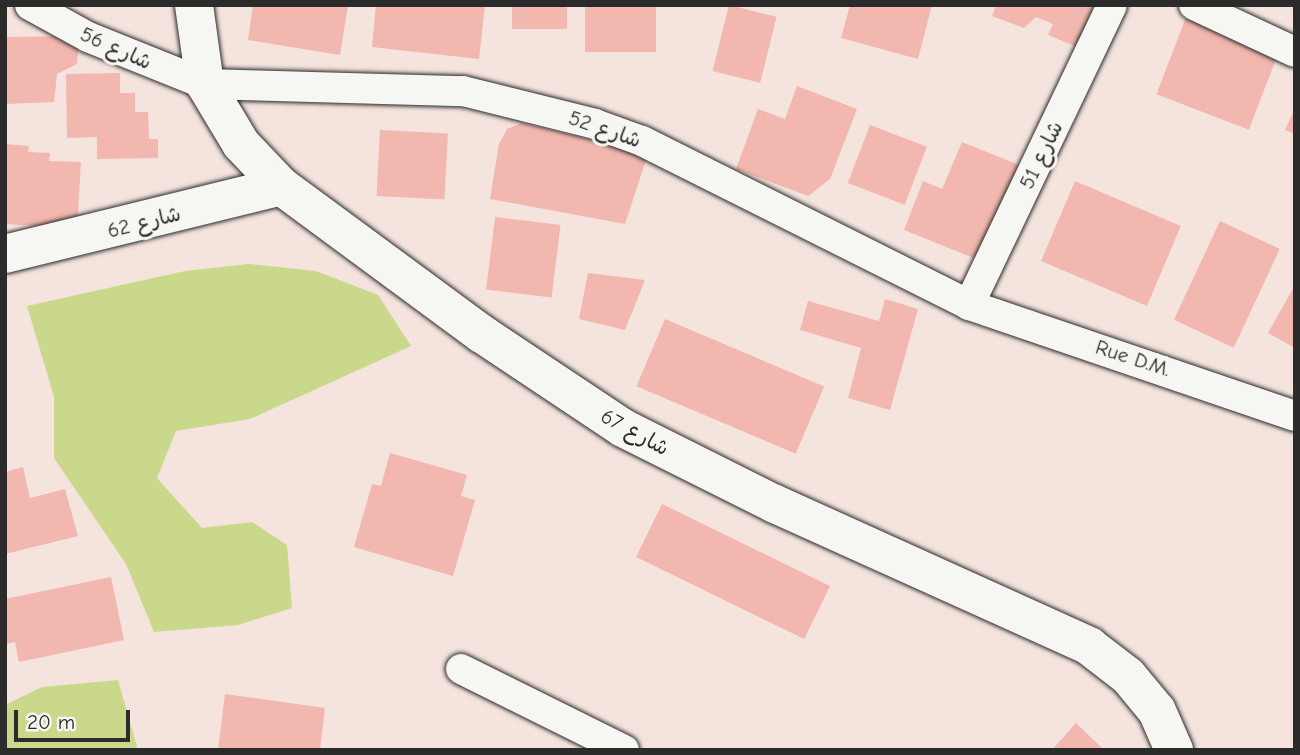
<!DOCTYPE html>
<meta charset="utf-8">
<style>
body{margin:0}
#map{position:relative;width:1300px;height:755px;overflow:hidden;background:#f5e3de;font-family:"Comic Neue","Playpen Sans Arabic",sans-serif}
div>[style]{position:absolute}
.green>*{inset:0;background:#cad88b}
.building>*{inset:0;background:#f2b7ae;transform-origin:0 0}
.roads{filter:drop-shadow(0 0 2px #2b2b2b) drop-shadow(0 0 2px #2b2b2b)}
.street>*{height:30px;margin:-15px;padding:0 15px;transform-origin:15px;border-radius:15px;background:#f6f6f2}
.secondary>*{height:38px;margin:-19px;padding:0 19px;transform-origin:19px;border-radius:19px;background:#f6f6f2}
span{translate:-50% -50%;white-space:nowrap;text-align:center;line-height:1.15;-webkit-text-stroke:6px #f6f6f2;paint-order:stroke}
.street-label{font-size:21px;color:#2b2b2b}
.frame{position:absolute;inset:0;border:7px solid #2b2b2b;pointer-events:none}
.scale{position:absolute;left:14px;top:710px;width:116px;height:32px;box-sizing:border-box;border:4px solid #2b2b2b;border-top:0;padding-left:9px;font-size:21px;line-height:24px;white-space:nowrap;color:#2b2b2b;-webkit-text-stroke:5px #f6f6f2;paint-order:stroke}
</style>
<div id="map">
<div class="green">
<i style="clip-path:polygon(249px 264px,316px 271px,378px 295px,411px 346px,250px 419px,176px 431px,157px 478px,202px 528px,252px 522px,287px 545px,292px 608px,238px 625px,154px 632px,126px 564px,54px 458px,54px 397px,27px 306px,185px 271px)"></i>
<i style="clip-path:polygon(118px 680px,138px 750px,5px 750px,5px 705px,42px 687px)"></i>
</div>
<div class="building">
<i style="clip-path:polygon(253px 5px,348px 5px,340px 55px,248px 40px)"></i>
<i style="clip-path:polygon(376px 5px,485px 5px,479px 59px,372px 47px)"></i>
<i style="left:512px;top:5px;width:55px;height:24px"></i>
<i style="left:585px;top:5px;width:71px;height:47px"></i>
<i style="left:729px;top:5px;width:49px;height:68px;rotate:14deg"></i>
<i style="clip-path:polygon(850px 5px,932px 5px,918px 59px,841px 38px)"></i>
<i style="clip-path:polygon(996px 5px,1094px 5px,1077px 47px,1048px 35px,1053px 24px,1036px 17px,1024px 28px,992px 16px)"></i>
<i style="left:1188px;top:12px;width:99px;height:88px;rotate:21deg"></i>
<i style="clip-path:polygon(79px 36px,77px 64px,57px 74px,54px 102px,5px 104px,5px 37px)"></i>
<i style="clip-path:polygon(120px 73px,120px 93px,135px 93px,135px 112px,148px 112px,149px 139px,158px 139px,158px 158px,97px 159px,97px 137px,67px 138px,66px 74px)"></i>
<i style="clip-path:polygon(797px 86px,857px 109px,830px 179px,808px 196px,736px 169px,758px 109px,785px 119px)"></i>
<i style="clip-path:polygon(1295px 108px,1295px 134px,1285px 130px)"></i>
<i style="clip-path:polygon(522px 123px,648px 154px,625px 224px,490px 199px,499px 144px,507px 129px)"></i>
<i style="left:870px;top:125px;width:61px;height:62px;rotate:21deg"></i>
<i style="left:380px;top:130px;width:68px;height:66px;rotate:3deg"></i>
<i style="clip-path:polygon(962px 142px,1024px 167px,986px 263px,904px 230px,923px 181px,942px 189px)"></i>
<i style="clip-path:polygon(5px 144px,29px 146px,28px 152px,50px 153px,49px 161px,81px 162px,77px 228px,5px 224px)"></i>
<i style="left:1075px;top:181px;width:115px;height:87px;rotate:23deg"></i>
<i style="left:495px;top:217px;width:66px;height:73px;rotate:7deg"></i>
<i style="left:1220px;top:221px;width:66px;height:109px;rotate:25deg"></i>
<i style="clip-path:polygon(588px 273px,645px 280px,625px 330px,579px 319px)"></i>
<i style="clip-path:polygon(1295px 285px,1295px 348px,1268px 333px)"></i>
<i style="clip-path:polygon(885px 299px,918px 309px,890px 410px,848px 398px,861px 348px,800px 330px,808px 301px,879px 321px)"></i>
<i style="left:665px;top:319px;width:173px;height:73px;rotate:23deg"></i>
<i style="clip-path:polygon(390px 453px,467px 475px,461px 496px,475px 500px,453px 576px,354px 547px,372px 484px,381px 486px)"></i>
<i style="clip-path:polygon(23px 467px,30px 498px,65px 489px,78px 536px,5px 554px,5px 472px)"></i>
<i style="left:662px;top:504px;width:187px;height:59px;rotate:26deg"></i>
<i style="clip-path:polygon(111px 577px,124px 640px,19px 662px,15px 642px,5px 644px,5px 599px)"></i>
<i style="clip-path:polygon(225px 694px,325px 708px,320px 750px,218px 750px)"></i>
<i style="clip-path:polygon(1076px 723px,1104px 750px,1052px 750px)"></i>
</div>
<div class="roads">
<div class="street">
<i style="left:30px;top:5px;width:66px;rotate:28.9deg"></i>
<i style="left:88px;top:37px;width:126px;rotate:21.9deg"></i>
<i style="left:205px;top:84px;width:258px;rotate:1.6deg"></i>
<i style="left:463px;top:91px;width:136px;rotate:14deg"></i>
<i style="left:595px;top:124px;width:50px;rotate:19.9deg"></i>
<i style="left:642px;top:141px;width:366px;rotate:26.6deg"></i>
<i style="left:969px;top:305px;width:344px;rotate:18.8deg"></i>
<i style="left:1194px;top:5px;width:111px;rotate:25deg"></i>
<i style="left:969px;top:305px;width:332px;rotate:-64.5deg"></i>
<i style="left:461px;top:669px;width:182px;rotate:26.4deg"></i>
</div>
<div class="secondary">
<i style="left:194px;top:5px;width:80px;rotate:82.1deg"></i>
<i style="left:205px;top:84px;width:70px;rotate:59deg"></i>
<i style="left:241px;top:144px;width:58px;rotate:46.4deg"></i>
<i style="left:281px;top:186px;width:250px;rotate:36.4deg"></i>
<i style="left:482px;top:334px;width:169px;rotate:33.7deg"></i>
<i style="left:623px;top:428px;width:170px;rotate:26.6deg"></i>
<i style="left:775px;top:504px;width:345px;rotate:24.3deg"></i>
<i style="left:1089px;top:646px;width:49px;rotate:37.6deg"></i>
<i style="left:1128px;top:676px;width:45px;rotate:50.4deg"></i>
<i style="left:1157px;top:711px;width:43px;rotate:66.4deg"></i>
<i style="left:5px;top:254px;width:284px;rotate:-13.8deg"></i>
</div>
</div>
<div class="street-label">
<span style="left:116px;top:48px;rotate:24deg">شارع 56</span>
<span style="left:605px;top:129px;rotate:19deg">شارع 52</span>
<span style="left:1041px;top:155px;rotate:-64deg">شارع 51</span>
<span style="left:144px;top:222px;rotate:-14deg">شارع 62</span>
<span style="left:1133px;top:358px;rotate:18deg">Rue D.M.</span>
<span style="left:635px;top:432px;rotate:29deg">شارع 67</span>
</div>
<div class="frame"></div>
<div class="scale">20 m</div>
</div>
